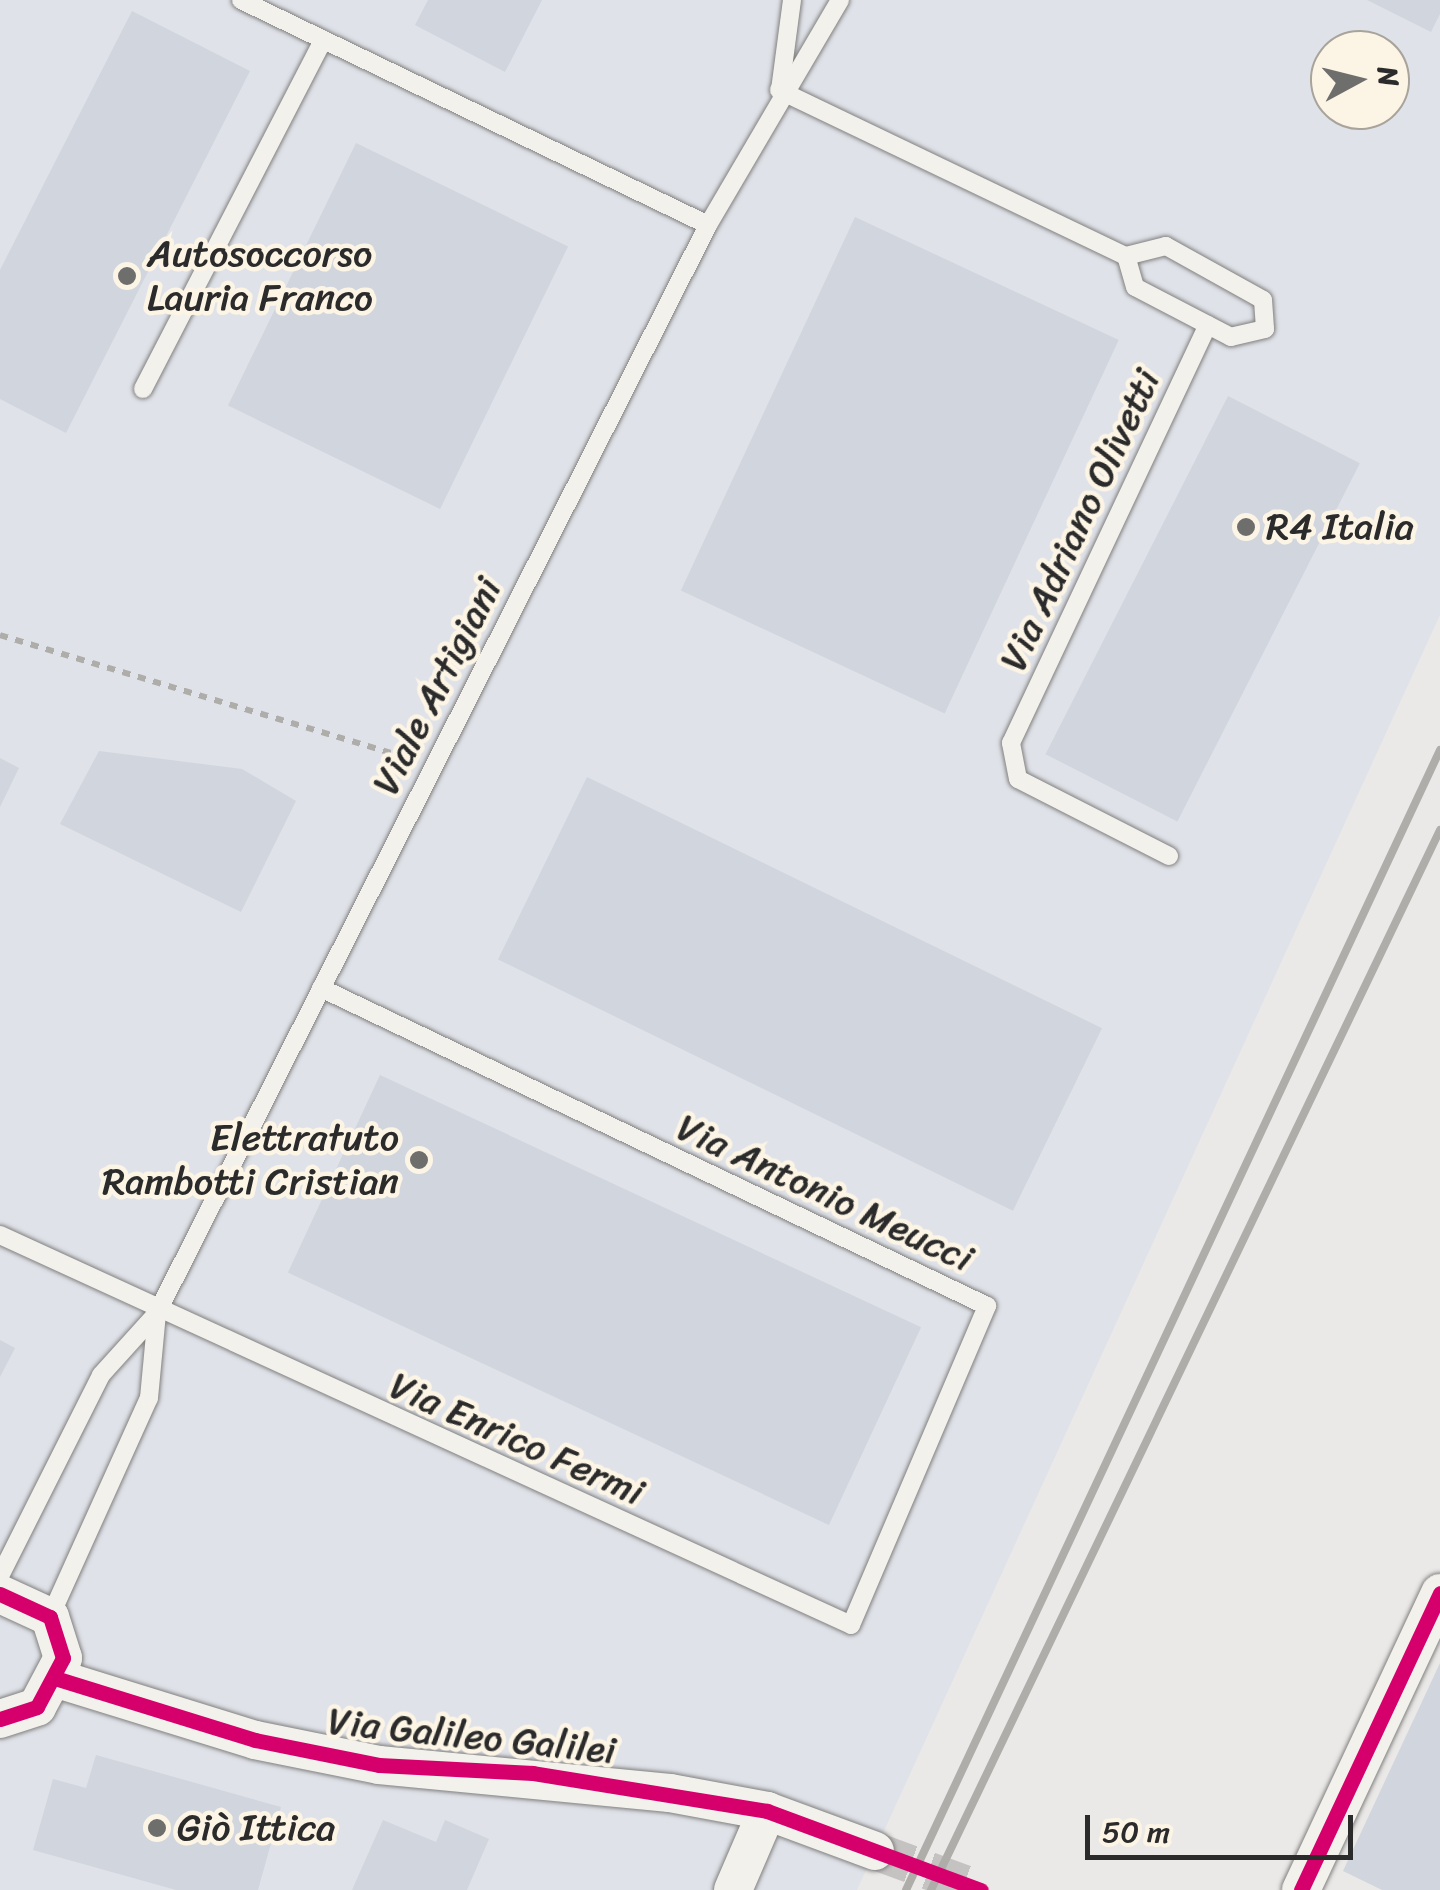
<!DOCTYPE html>
<meta charset="utf-8">
<style>
body{margin:0}
#map{position:relative;width:1440px;height:1890px;overflow:hidden;background:#eae9e7;font-family:Sriracha,sans-serif}
div>[style]{position:absolute}
.built>*{inset:0;background:#dfe2e8}
.building>*{inset:0;background:#d1d5dd;transform-origin:0 0}
.minor-tunnel>*{height:38px;margin-top:-19px;transform-origin:0;background:repeating-linear-gradient(90deg,#c4c3c1 0 38px,transparent 0 57px)}
.path>*{height:6px;margin-top:-3px;transform-origin:0;background:repeating-linear-gradient(90deg,#aeadaa 0 8px,transparent 0 16px)}
.roads{filter:drop-shadow(0 0 2px #818080) drop-shadow(0 0 2px #818080)}
.service>*{height:18px;margin:-9px;padding:0 9px;transform-origin:9px;border-radius:9px;background:#f3f1eb}
.minor>*{height:38px;margin:-19px;padding:0 19px;transform-origin:19px;border-radius:19px;background:#f3f1eb}
.rail>*{height:8px;margin:-4px;padding:0 4px;transform-origin:4px;border-radius:4px;background:#aeadaa}
.cycleway>*{height:15px;margin:-7.5px;padding:0 7.5px;transform-origin:7.5px;border-radius:7.5px;background:#d6006c}
.dots>*{width:28px;height:28px;translate:-50% -50%;box-sizing:border-box;border:5px solid #fcf5e5;border-radius:50%}
span{translate:-50% -50%;white-space:nowrap;text-align:center;line-height:1.15;-webkit-text-stroke:9px #fcf5e5;paint-order:stroke}
.poi-label{font-size:38px;color:#2b2b2b}
.left{translate:0 -50%;text-align:left}
.right{translate:-100% -50%;text-align:right}
.street-label{font-size:38px;color:#2b2b2b}
.north{position:absolute;left:1310px;top:30px;width:100px;height:100px;box-sizing:border-box;background:#fcf5e5;border:2px solid #a8a49b;border-radius:50%;rotate:83deg;font-size:28px;font-weight:700;line-height:40px;text-align:center;color:#2b2b2b}
.north::after{content:'';display:block;margin:auto;width:35px;height:45px;background:#6e6e6d;clip-path:polygon(50% 0,100% 100%,50% 72%,0 100%)}
.scale{position:absolute;left:1085px;top:1815px;width:268px;height:45px;box-sizing:border-box;border:5px solid #2b2b2b;border-top:0;padding-left:12px;font-size:30px;line-height:35px;white-space:nowrap;color:#2b2b2b;-webkit-text-stroke:8px #fcf5e5;paint-order:stroke}
</style>
<div id="map">
<div class="built">
<i style="clip-path:polygon(evenodd,0 0,1440px 0,1440px 615px,857px 1890px,0 1890px,0 0,1330px 50px,1390px 50px,1390px 110px,1330px 110px,1330px 50px)"></i>
</div>
<div class="building">
<i style="clip-path:polygon(428px 0,542px 0,505px 72px,415px 25px)"></i>
<i style="clip-path:polygon(1367px 0,1440px 0,1440px 14px,1431px 32px)"></i>
<i style="clip-path:polygon(132px 11px,250px 71px,66px 433px,0 399px,0 270px)"></i>
<i style="left:356px;top:143px;width:236px;height:292px;rotate:26deg"></i>
<i style="left:855px;top:217px;width:291px;height:412px;rotate:25deg"></i>
<i style="left:1228px;top:396px;width:148px;height:402px;rotate:27deg"></i>
<i style="clip-path:polygon(99px 751px,242px 769px,296px 801px,241px 912px,60px 824px)"></i>
<i style="clip-path:polygon(0 758px,19px 768px,0 807px)"></i>
<i style="left:587px;top:777px;width:573px;height:203px;rotate:26deg"></i>
<i style="left:380px;top:1075px;width:597px;height:218px;rotate:25deg"></i>
<i style="clip-path:polygon(0 1340px,15px 1348px,0 1377px)"></i>
<i style="clip-path:polygon(1440px 1663px,1440px 1890px,1382px 1890px,1343px 1871px)"></i>
<i style="clip-path:polygon(96px 1755px,281px 1807px,258px 1890px,176px 1890px,33px 1850px,53px 1779px,86px 1788px)"></i>
<i style="clip-path:polygon(383px 1820px,436px 1842px,445px 1820px,489px 1839px,467px 1890px,352px 1890px)"></i>
</div>
<div class="minor-tunnel">
<i style="left:875px;top:1851px;width:113px;rotate:20.2deg"></i>
</div>
<div class="path">
<i style="left:0;top:635px;width:428px;rotate:16.8deg"></i>
</div>
<div class="roads">
<div class="service">
<i style="left:241px;top:0;width:518px;rotate:25.72deg"></i>
<i style="left:779px;top:90px;width:385px;rotate:25.6deg"></i>
<i style="left:780px;top:90px;width:91px;rotate:-82.4deg"></i>
<i style="left:1166px;top:246px;width:111px;rotate:29.1deg"></i>
<i style="left:1263px;top:300px;width:29px;rotate:86deg"></i>
<i style="left:1265px;top:329px;width:35px;rotate:167deg"></i>
<i style="left:1231px;top:337px;width:108px;rotate:-152.5deg"></i>
<i style="left:1135px;top:287px;width:32px;rotate:-106deg"></i>
<i style="left:1126px;top:256px;width:41px;rotate:-14deg"></i>
<i style="left:143px;top:389px;width:393px;rotate:-62.7deg"></i>
<i style="left:1169px;top:856px;width:169px;rotate:-153deg"></i>
<i style="left:1018px;top:779px;width:37px;rotate:-101deg"></i>
<i style="left:1011px;top:743px;width:462px;rotate:-64.8deg"></i>
<i style="left:0;top:1235px;width:936px;rotate:24.62deg"></i>
<i style="left:851px;top:1625px;width:347px;rotate:-66.9deg"></i>
<i style="left:987px;top:1306px;width:738px;rotate:-154.48deg"></i>
<i style="left:0;top:1576px;width:225px;rotate:-63.3deg"></i>
<i style="left:101px;top:1375px;width:84px;rotate:-47.9deg"></i>
<i style="left:157px;top:1313px;width:1220px;rotate:-63.14deg"></i>
<i style="left:708px;top:225px;width:261px;rotate:-59.6deg"></i>
<i style="left:50px;top:1617px;width:240px;rotate:-65.7deg"></i>
<i style="left:149px;top:1398px;width:85px;rotate:-84.6deg"></i>
</div>
<div class="minor">
<i style="left:0;top:1594px;width:55px;rotate:24.7deg"></i>
<i style="left:50px;top:1617px;width:43px;rotate:72.4deg"></i>
<i style="left:63px;top:1658px;width:55px;rotate:118deg"></i>
<i style="left:37px;top:1707px;width:39px;rotate:162deg"></i>
<i style="left:58px;top:1679px;width:206px;rotate:17.2deg"></i>
<i style="left:255px;top:1740px;width:126px;rotate:11.4deg"></i>
<i style="left:379px;top:1765px;width:292px;rotate:5.5deg"></i>
<i style="left:670px;top:1793px;width:99px;rotate:10.5deg"></i>
<i style="left:767px;top:1811px;width:115px;rotate:20.3deg"></i>
<i style="left:733px;top:1890px;width:86px;rotate:-66.7deg"></i>
<i style="left:1301px;top:1890px;width:328px;rotate:-64.9deg"></i>
</div>
</div>
<div class="rail">
<i style="left:906px;top:1890px;width:1259px;rotate:-64.9deg"></i>
<i style="left:931px;top:1890px;width:1176px;rotate:-64.35deg"></i>
</div>
<div class="cycleway">
<i style="left:0;top:1594px;width:55px;rotate:24.7deg"></i>
<i style="left:50px;top:1617px;width:43px;rotate:72.4deg"></i>
<i style="left:63px;top:1658px;width:55px;rotate:118deg"></i>
<i style="left:37px;top:1707px;width:39px;rotate:162deg"></i>
<i style="left:58px;top:1679px;width:206px;rotate:17.2deg"></i>
<i style="left:255px;top:1740px;width:126px;rotate:11.4deg"></i>
<i style="left:379px;top:1765px;width:154px;rotate:3deg"></i>
<i style="left:533px;top:1773px;width:237px;rotate:9.2deg"></i>
<i style="left:767px;top:1811px;width:228px;rotate:20.3deg"></i>
<i style="left:1301px;top:1890px;width:328px;rotate:-64.9deg"></i>
</div>
<div class="dots">
<i style="left:127px;top:276px;background:#6e6e6d"></i>
<i style="left:1246px;top:527px;background:#6e6e6d"></i>
<i style="left:419px;top:1160px;background:#6e6e6d"></i>
<i style="left:157px;top:1828px;background:#6e6e6d"></i>
</div>
<div class="poi-label">
<span class="left" style="left:147px;top:276px">Autosoccorso<br>Lauria Franco</span>
<span class="left" style="left:1266px;top:527px">R4 Italia</span>
<span class="right" style="left:399px;top:1160px">Elettratuto<br>Rambotti Cristian</span>
<span class="left" style="left:177px;top:1828px">Giò Ittica</span>
</div>
<div class="street-label">
<span style="left:1080px;top:520px;rotate:-65deg">Via Adriano Olivetti</span>
<span style="left:437px;top:686px;rotate:-63deg">Viale Artigiani</span>
<span style="left:825px;top:1193px;rotate:25deg">Via Antonio Meucci</span>
<span style="left:517px;top:1439px;rotate:24deg">Via Enrico Fermi</span>
<span style="left:472px;top:1736px;rotate:6deg">Via Galileo Galilei</span>
</div>
<div class="north">N</div>
<div class="scale">50 m</div>
</div>
